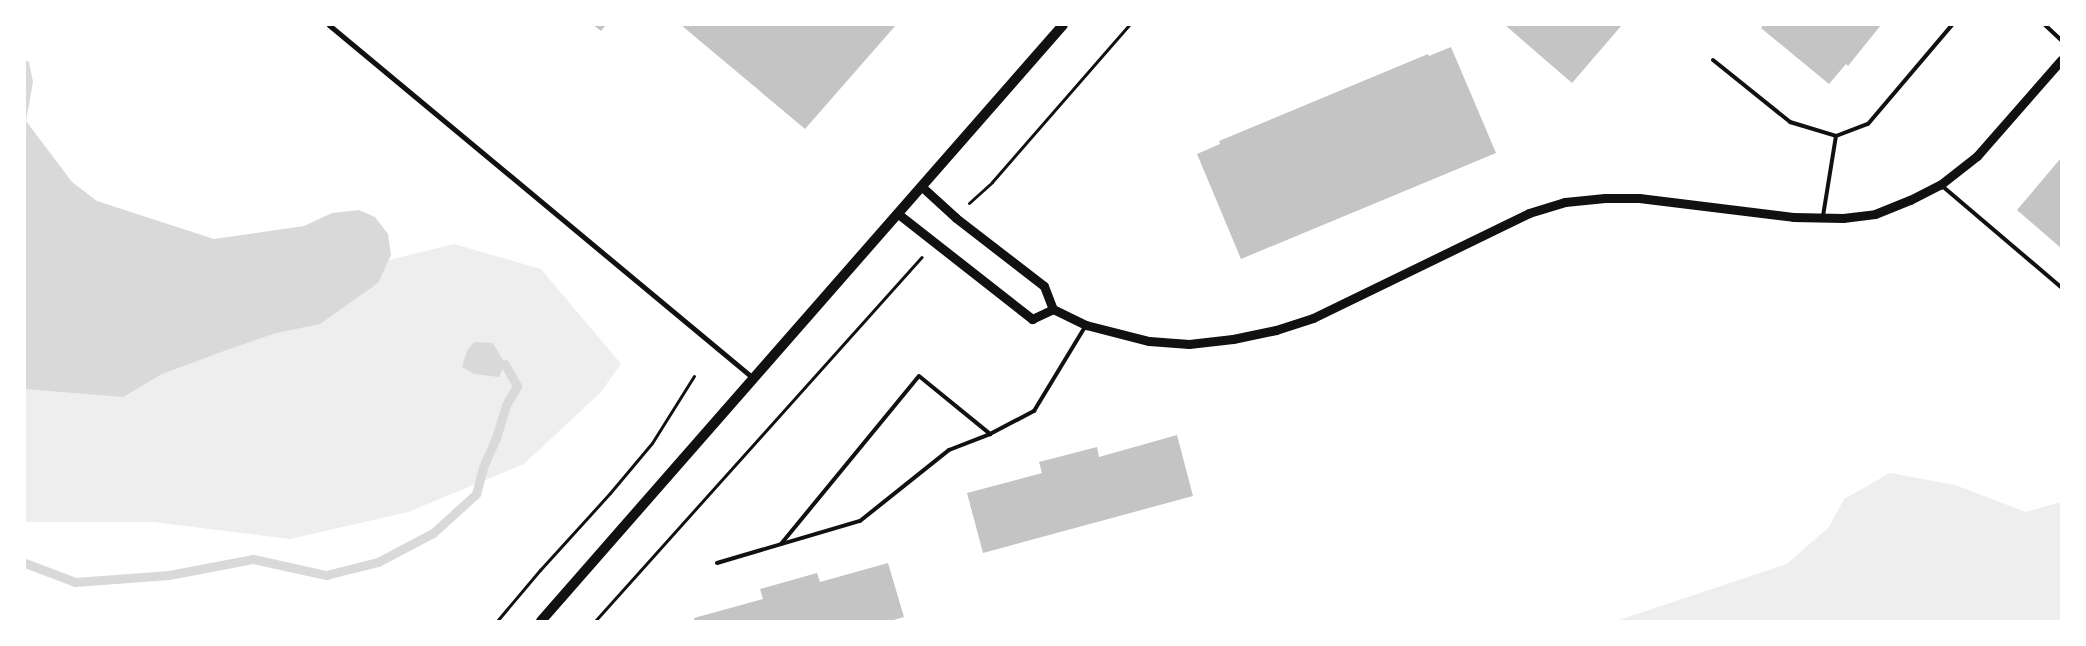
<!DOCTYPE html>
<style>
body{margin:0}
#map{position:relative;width:2086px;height:646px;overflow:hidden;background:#fff;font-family:"Titillium Web",sans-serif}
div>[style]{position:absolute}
.green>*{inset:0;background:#eee}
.water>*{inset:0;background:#d9d9d9}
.stream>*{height:9px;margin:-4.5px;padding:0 4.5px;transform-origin:4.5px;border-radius:4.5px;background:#d9d9d9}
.building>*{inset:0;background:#c4c4c4}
.path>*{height:3px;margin:-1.5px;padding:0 1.5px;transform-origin:1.5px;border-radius:1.5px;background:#111}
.service>*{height:4px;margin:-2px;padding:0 2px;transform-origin:2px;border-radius:2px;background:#111}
.minor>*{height:5px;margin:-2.5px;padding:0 2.5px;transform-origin:2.5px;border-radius:2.5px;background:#111}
.tertiary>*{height:9px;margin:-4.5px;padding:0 4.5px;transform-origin:4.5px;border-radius:4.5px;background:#111}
.secondary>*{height:10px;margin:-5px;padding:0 5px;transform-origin:5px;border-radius:5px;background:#111}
span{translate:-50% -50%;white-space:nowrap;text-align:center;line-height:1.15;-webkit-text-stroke:4.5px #fff;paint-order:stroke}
.frame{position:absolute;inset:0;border:26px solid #fff;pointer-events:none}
</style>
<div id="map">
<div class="green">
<i style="clip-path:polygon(454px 244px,541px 269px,621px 364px,600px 393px,524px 464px,408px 512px,290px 539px,153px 522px,25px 522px,25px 350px)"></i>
<i style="clip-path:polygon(1890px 473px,1955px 485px,2026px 512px,2061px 502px,2061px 621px,1616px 621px,1787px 564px,1829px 527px,1844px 499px)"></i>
</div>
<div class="water">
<i style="clip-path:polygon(25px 60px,29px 62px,33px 82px,26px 121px,72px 182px,97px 201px,214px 239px,304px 226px,332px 213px,359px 210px,375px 217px,388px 234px,391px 255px,378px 283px,320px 324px,276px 333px,224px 351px,162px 374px,123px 397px,25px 389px)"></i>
<i style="clip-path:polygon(474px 342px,493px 343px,505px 364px,499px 377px,474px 374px,462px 367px,467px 351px)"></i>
</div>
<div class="stream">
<i style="left:25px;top:563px;width:53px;rotate:20.8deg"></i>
<i style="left:75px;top:582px;width:94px;rotate:-4.3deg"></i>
<i style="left:169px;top:575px;width:86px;rotate:-10.8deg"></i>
<i style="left:253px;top:559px;width:75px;rotate:12.4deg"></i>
<i style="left:326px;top:575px;width:54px;rotate:-14deg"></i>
<i style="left:378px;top:562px;width:62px;rotate:-27.8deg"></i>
<i style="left:433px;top:533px;width:58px;rotate:-42.2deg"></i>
<i style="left:476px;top:494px;width:28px;rotate:-75deg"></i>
<i style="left:483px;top:467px;width:32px;rotate:-66deg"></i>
<i style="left:496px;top:438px;width:34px;rotate:-73deg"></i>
<i style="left:506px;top:405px;width:22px;rotate:-60deg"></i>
<i style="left:517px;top:386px;width:25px;rotate:-119deg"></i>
</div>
<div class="building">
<i style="clip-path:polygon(593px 25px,606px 25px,601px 31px)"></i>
<i style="clip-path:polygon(681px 25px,896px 25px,805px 129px)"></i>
<i style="clip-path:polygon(1505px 25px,1622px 25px,1572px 83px)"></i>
<i style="clip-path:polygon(1763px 25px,1881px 25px,1848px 66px,1846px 64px,1829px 84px,1761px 28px)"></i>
<i style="clip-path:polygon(1451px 47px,1496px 153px,1241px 259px,1197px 154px,1220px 144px,1219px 141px,1428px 54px,1429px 56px)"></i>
<i style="clip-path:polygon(2061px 158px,2061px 248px,2017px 210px)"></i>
<i style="clip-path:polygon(1177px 435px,1193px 496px,983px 553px,967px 493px,1042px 473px,1039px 462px,1097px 447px,1099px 457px)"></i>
<i style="clip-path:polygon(888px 563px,904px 617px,890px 621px,695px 621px,694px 618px,763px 599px,760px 589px,817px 573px,820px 582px)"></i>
</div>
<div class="path">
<i style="left:969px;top:203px;width:31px;rotate:-42deg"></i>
<i style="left:992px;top:182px;width:208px;rotate:-48.9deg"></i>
<i style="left:497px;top:621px;width:67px;rotate:-49.9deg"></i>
<i style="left:540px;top:570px;width:104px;rotate:-47.7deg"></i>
<i style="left:610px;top:493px;width:65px;rotate:-50deg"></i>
<i style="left:652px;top:443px;width:79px;rotate:-57.9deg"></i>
<i style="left:595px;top:621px;width:489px;rotate:-48.1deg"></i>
</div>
<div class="service">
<i style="left:2045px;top:25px;width:22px;rotate:43deg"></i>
<i style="left:1713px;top:60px;width:99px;rotate:38.8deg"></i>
<i style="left:1790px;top:122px;width:48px;rotate:16.9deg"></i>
<i style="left:1941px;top:185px;width:157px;rotate:40.4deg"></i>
<i style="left:1823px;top:216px;width:81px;rotate:-80.8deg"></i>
<i style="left:1836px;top:136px;width:34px;rotate:-21deg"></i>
<i style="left:1868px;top:124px;width:130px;rotate:-49.7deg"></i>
<i style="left:781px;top:544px;width:217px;rotate:-50.6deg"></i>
<i style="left:919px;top:376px;width:92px;rotate:39.2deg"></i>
<i style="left:717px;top:563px;width:149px;rotate:-16.4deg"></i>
<i style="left:860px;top:521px;width:114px;rotate:-38.6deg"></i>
<i style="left:949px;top:450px;width:44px;rotate:-21.3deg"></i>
<i style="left:990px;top:434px;width:50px;rotate:-27.6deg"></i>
<i style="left:1034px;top:411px;width:100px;rotate:-58.8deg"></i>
</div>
<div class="minor">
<i style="left:329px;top:25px;width:552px;rotate:39.78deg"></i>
</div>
<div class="tertiary">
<i style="left:921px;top:186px;width:47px;rotate:42.4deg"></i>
<i style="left:956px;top:218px;width:111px;rotate:37.7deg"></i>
<i style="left:1044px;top:286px;width:25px;rotate:69deg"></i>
<i style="left:1053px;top:309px;width:37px;rotate:26deg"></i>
<i style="left:1086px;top:325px;width:65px;rotate:14.3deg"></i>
<i style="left:1149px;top:341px;width:40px;rotate:4.3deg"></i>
<i style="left:1189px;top:344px;width:44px;rotate:-6.5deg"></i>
<i style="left:1233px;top:339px;width:44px;rotate:-11.8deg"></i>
<i style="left:1276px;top:330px;width:39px;rotate:-18deg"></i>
<i style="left:1313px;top:318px;width:240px;rotate:-25.9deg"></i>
<i style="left:1529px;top:213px;width:38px;rotate:-17deg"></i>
<i style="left:1565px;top:202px;width:40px;rotate:-5.7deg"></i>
<i style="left:1605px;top:198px;width:34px"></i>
<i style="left:1639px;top:198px;width:155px;rotate:7deg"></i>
<i style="left:1793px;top:217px;width:50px;rotate:1.1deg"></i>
<i style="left:1843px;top:218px;width:32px;rotate:-7deg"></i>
<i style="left:1875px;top:214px;width:38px;rotate:-22deg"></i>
<i style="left:1910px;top:200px;width:34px;rotate:-27deg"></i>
<i style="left:1940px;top:185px;width:47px;rotate:-38.1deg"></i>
<i style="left:1977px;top:156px;width:128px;rotate:-48.8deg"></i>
<i style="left:897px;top:213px;width:172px;rotate:38.1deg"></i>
<i style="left:1032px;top:319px;width:23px;rotate:-25deg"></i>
</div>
<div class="secondary">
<i style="left:541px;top:621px;width:792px;rotate:-48.79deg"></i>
</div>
<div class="frame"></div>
</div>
